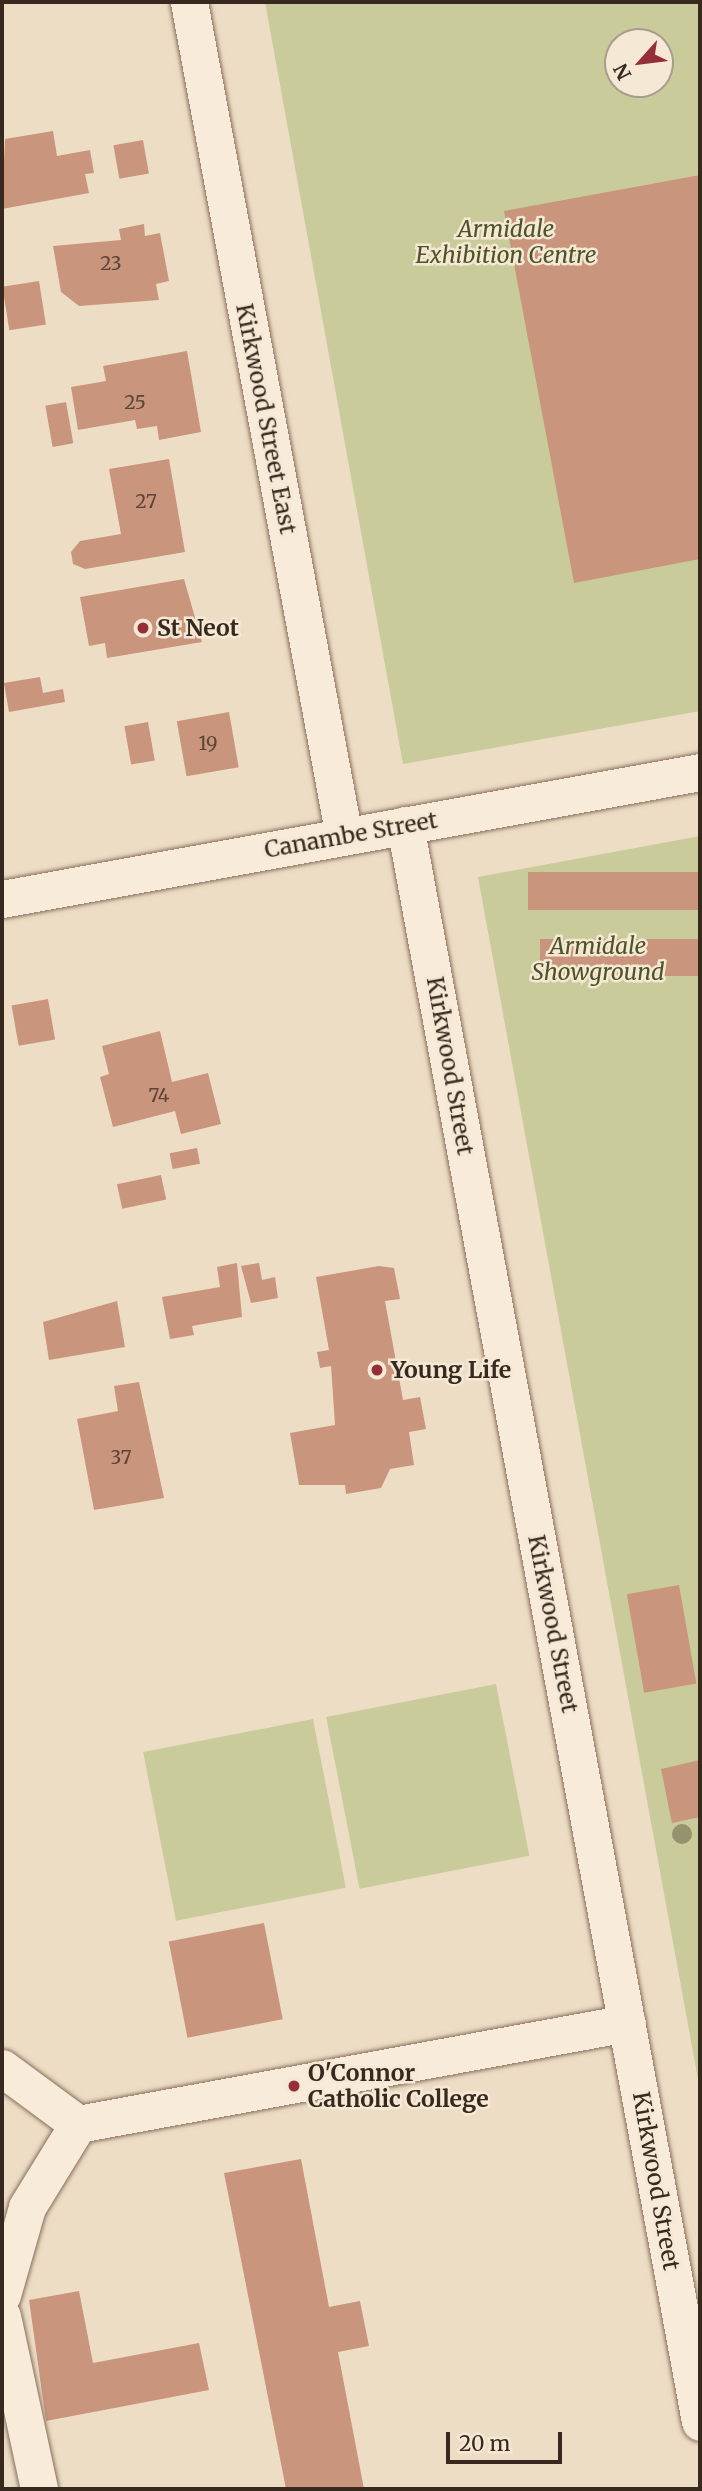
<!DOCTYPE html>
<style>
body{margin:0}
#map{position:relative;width:702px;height:2491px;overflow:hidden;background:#edddc5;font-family:Merriweather,serif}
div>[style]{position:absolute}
.green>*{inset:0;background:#cacb9a;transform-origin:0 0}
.building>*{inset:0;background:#ca957d;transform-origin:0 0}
.roads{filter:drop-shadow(0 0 2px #886f5c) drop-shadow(0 0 2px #886f5c)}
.minor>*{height:37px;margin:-18.5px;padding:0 18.5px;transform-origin:18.5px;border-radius:18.5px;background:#f8ebd9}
.trees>*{width:20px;height:20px;margin:-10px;border-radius:50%;background:#95926e}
.dots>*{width:19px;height:19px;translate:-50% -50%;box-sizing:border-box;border:4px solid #f5e8d5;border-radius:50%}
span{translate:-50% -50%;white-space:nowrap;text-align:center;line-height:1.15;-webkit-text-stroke:5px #f5e8d5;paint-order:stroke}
.number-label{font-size:19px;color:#5c4436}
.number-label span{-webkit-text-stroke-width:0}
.park-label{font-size:23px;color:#4d5426;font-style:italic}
.street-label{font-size:23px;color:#38291f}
.poi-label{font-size:23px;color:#38291f;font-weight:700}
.left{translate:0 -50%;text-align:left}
.frame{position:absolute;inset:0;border:4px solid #38291f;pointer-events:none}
.north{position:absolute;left:604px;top:28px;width:70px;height:70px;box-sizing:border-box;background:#f5e8d5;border:2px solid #a99c8c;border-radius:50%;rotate:242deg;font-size:19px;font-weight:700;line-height:28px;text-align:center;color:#38291f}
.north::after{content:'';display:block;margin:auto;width:24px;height:32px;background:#952e38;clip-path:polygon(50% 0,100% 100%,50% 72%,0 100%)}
.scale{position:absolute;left:446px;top:2432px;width:116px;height:32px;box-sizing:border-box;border:4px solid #38291f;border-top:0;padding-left:9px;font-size:21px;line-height:24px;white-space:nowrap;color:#38291f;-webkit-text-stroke:5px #f5e8d5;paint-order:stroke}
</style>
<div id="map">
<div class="green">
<i style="clip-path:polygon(evenodd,265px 2px,700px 2px,700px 711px,403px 764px,265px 2px,618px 42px,660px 42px,660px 84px,618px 84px,618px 42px)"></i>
<i style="clip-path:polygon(700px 836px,700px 2090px,478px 877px)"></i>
<i style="left:496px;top:1684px;width:175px;height:173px;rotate:79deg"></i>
<i style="left:313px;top:1719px;width:172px;height:173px;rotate:79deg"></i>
</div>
<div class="building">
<i style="clip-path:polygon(53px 131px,57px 156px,90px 150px,94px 173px,85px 174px,89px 193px,2px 209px,5px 139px)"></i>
<i style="left:143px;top:140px;width:34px;height:30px;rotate:80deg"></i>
<i style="clip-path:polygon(700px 175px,700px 559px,574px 583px,504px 211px)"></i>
<i style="clip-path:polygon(144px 224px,145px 236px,160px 233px,169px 281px,156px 284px,159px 300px,79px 306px,61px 292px,53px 246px,121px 240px,119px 229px)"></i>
<i style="left:39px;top:281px;width:44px;height:37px;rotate:81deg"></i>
<i style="clip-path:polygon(187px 351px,201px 432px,159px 440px,157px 426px,137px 429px,135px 420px,78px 430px,71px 387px,106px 381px,103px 366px)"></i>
<i style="left:66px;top:402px;width:42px;height:21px;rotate:80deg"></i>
<i style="clip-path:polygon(169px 459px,185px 552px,85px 569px,73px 564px,71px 552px,80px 541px,121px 534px,109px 469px)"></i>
<i style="clip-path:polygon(184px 579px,202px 642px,107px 658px,105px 643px,89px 646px,80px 597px)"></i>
<i style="clip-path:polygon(40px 677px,43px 693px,63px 689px,65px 702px,9px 712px,4px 683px)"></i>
<i style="left:229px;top:712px;width:56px;height:53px;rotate:80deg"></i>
<i style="left:148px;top:722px;width:39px;height:24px;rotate:80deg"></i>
<i style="left:700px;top:872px;width:38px;height:172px;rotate:90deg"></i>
<i style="left:700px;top:939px;width:37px;height:160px;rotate:90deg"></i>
<i style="left:48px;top:999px;width:41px;height:37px;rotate:80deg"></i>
<i style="clip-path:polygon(160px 1031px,172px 1082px,208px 1073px,221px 1124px,181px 1134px,175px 1111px,113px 1127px,100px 1077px,109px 1074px,102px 1046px)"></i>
<i style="left:197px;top:1148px;width:16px;height:28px;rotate:79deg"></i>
<i style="left:161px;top:1175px;width:25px;height:45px;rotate:78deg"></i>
<i style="clip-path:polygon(237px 1263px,242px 1317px,192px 1326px,194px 1335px,170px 1339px,162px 1297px,220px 1287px,217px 1267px)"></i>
<i style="clip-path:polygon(259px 1263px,262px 1280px,275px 1277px,278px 1298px,251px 1303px,241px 1266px)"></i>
<i style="clip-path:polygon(379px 1266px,394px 1268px,400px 1299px,385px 1301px,403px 1400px,420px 1397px,426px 1429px,409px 1432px,414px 1465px,390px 1469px,381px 1488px,346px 1494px,345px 1485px,299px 1485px,290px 1433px,335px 1425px,331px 1366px,320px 1368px,317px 1352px,329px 1350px,316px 1277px)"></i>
<i style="clip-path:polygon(117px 1301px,125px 1347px,49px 1360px,43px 1322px)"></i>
<i style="clip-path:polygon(139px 1382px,164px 1498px,94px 1510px,77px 1419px,118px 1411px,114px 1386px)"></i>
<i style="left:679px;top:1585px;width:100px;height:53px;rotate:80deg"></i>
<i style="clip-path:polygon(700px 1760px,700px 1817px,672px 1823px,661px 1769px)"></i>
<i style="left:264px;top:1923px;width:98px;height:97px;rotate:79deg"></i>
<i style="clip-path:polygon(301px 2159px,329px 2307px,360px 2301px,369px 2346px,338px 2352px,364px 2489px,286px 2489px,224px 2173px)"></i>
<i style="clip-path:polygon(79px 2291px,93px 2363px,199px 2343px,209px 2390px,46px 2421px,29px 2300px)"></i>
</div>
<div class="roads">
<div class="minor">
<i style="left:189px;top:2px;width:849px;rotate:79.48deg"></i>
<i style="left:405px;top:825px;width:1624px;rotate:79.53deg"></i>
<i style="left:2px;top:899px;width:709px;rotate:-10.31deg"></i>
<i style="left:2px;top:2068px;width:94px;rotate:36.4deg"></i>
<i style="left:2px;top:2295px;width:91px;rotate:-74.1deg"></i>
<i style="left:27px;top:2207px;width:97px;rotate:-58.4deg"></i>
<i style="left:78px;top:2124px;width:558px;rotate:-10.42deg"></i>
<i style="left:2px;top:2316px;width:177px;rotate:77.9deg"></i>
</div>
</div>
<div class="trees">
<i style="left:682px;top:1834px"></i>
</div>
<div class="dots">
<i style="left:143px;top:628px;background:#952e38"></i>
<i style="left:377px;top:1370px;background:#952e38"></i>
<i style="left:294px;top:2086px;background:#952e38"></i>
</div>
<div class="number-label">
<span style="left:111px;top:264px">23</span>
<span style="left:135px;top:403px">25</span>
<span style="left:146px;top:502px">27</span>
<span style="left:208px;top:744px">19</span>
<span style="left:159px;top:1096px">74</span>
<span style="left:121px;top:1458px">37</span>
</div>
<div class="park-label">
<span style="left:506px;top:242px">Armidale<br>Exhibition Centre</span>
<span style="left:598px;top:959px">Armidale<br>Showground</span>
</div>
<div class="street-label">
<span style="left:266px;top:419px;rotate:79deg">Kirkwood Street East</span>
<span style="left:351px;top:835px;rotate:-10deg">Canambe Street</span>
<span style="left:450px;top:1066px;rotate:80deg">Kirkwood Street</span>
<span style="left:553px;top:1624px;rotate:79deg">Kirkwood Street</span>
<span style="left:656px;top:2181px;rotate:80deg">Kirkwood Street</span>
</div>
<div class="poi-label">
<span class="left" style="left:157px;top:628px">St Neot</span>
<span class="left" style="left:391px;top:1370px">Young Life</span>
<span class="left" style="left:308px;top:2086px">O'Connor<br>Catholic College</span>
</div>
<div class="frame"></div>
<div class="north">N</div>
<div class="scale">20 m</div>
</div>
